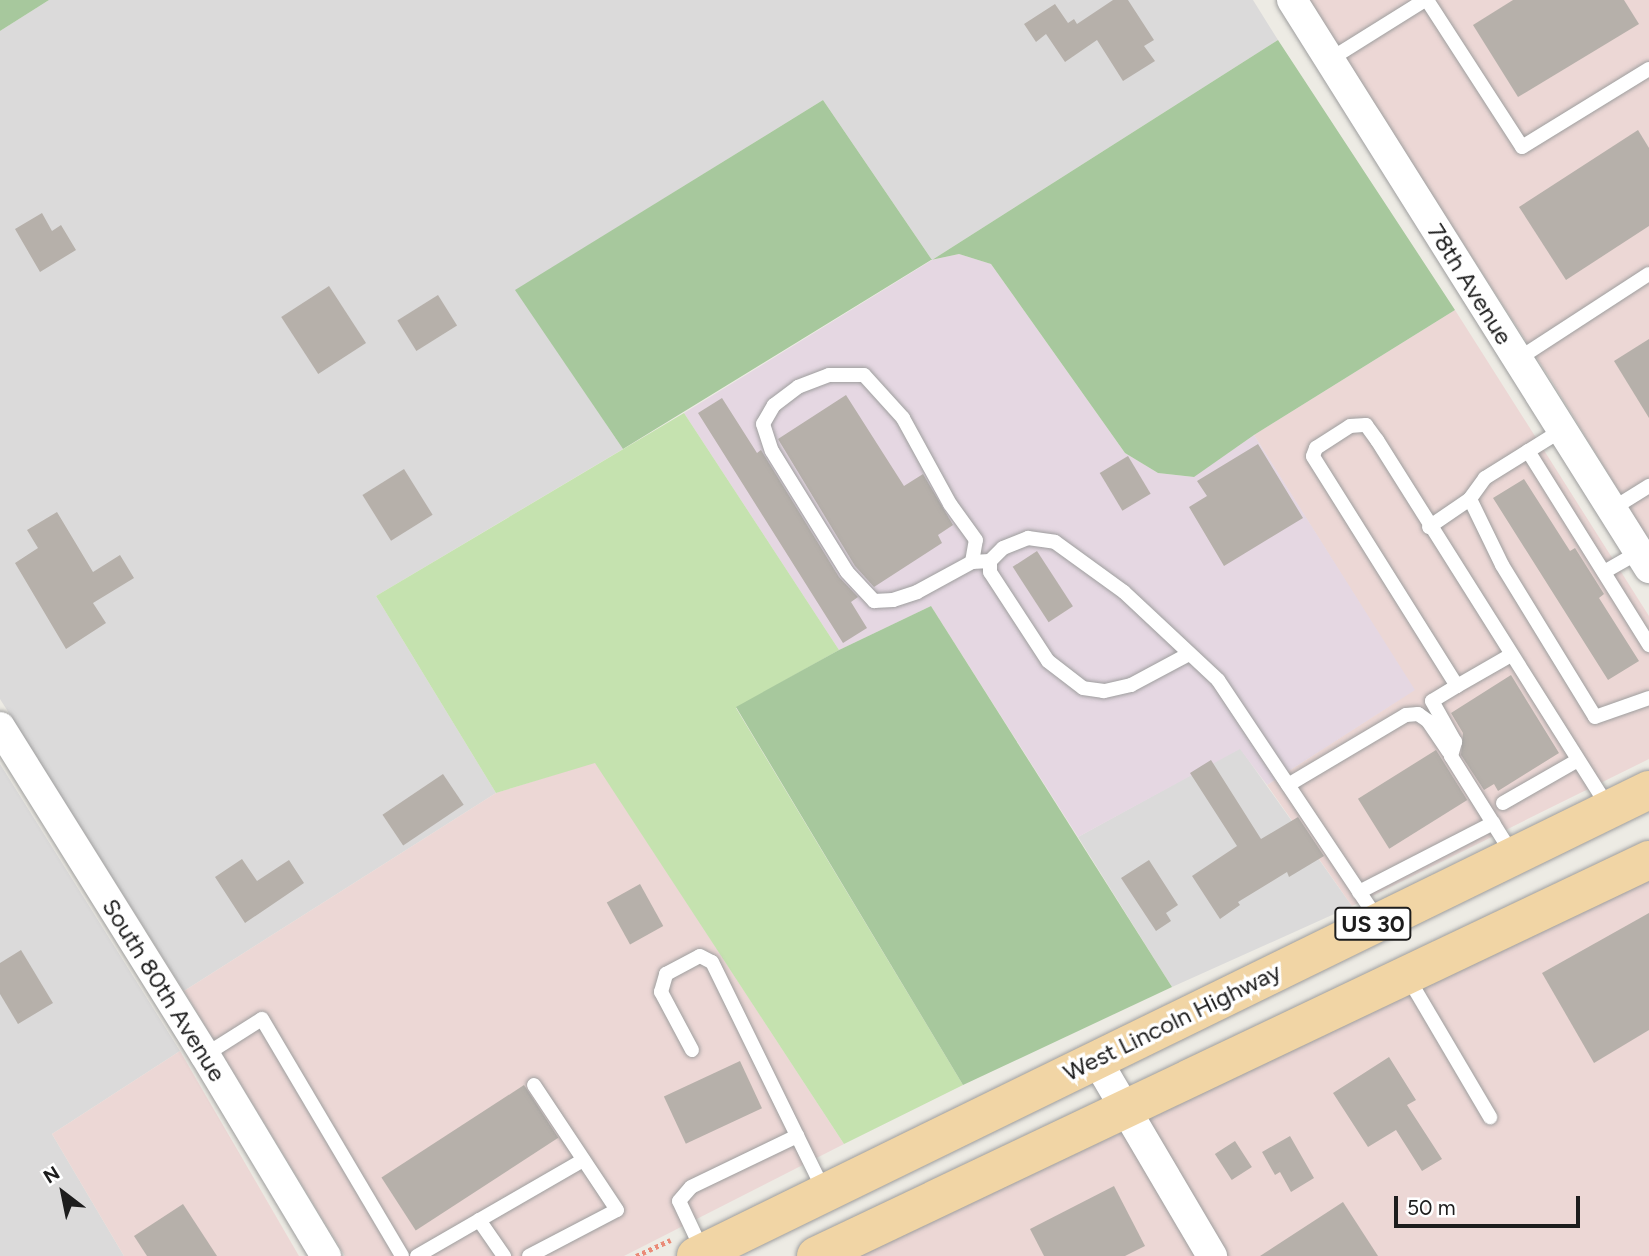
<!DOCTYPE html>
<style>
body{margin:0}
#map{position:relative;width:1649px;height:1256px;overflow:hidden;background:#edebe4;font-family:Figtree,sans-serif}
div>[style]{position:absolute}
.residential>*{inset:0;background:#dbdada}
.commercial>*{inset:0;background:#ecd7d5}
.industrial>*{inset:0;background:#e5d7e2}
.grass>*{inset:0;background:#c5e2af}
.forest>*{inset:0;background:#a7c89d}
.building>*{inset:0;background:#b6b0aa;transform-origin:0 0}
.path>*{height:4.5px;margin-top:-2.25px;transform-origin:0;background:repeating-linear-gradient(90deg,#ea8b78 0 3.5px,transparent 0 7px)}
.roads{filter:drop-shadow(0 0 2px #9e9e9e) drop-shadow(0 0 2px #9e9e9e)}
.service>*{height:14px;margin:-7px;padding:0 7px;transform-origin:7px;border-radius:7px;background:#fff}
.minor>*{height:30px;margin:-15px;padding:0 15px;transform-origin:15px;border-radius:15px;background:#fff}
.primary>*{height:38px;margin:-19px;padding:0 19px;transform-origin:19px;border-radius:19px;background:#f1d5a5}
span{translate:-50% -50%;white-space:nowrap;text-align:center;line-height:1.15;-webkit-text-stroke:7px #fff;paint-order:stroke}
.shield-label span{padding:2px 5px;background:#fff;border:2px solid;border-radius:5px;-webkit-text-stroke-width:0}
.shield-label{font-size:23px;color:#1d1d1d;font-weight:700}
.street-label{font-size:24px;color:#1d1d1d}
.north{position:absolute;left:28px;top:1158px;width:70px;height:70px;-webkit-text-stroke:5px #fff;paint-order:stroke;rotate:328deg;font-size:19px;font-weight:700;line-height:28px;text-align:center;color:#1d1d1d}
.north::after{content:'';display:block;margin:auto;width:24px;height:32px;background:#1d1d1d;clip-path:polygon(50% 0,100% 100%,50% 72%,0 100%)}
.scale{position:absolute;left:1394px;top:1196px;width:186px;height:32px;box-sizing:border-box;border:4px solid #1d1d1d;border-top:0;padding-left:9px;font-size:21px;line-height:24px;white-space:nowrap;color:#1d1d1d;-webkit-text-stroke:5px #fff;paint-order:stroke}
</style>
<div id="map">
<div class="residential">
<i style="clip-path:polygon(49px 0,1253px 0,1278px 40px,932px 260px,823px 100px,516px 290px,623px 449px,376px 596px,496px 793px,184px 991px,0 699px,0 31px)"></i>
<i style="clip-path:polygon(1240px 748px,1352px 906px,1172px 987px,1078px 837px)"></i>
<i style="clip-path:polygon(0 764px,180px 1051px,52px 1134px,124px 1256px,0 1256px)"></i>
</div>
<div class="commercial">
<i style="clip-path:polygon(1307px 0,1649px 0,1649px 540px,1551px 380px)"></i>
<i style="clip-path:polygon(1455px 310px,1649px 616px,1649px 759px,1352px 906px,1267px 785px,1414px 690px,1254px 435px)"></i>
<i style="clip-path:polygon(595px 762px,844px 1144px,624px 1256px,345px 1256px,184px 991px,496px 793px)"></i>
<i style="clip-path:polygon(1649px 865px,1649px 1256px,1223px 1256px,1136px 1114px)"></i>
<i style="clip-path:polygon(180px 1051px,299px 1256px,124px 1256px,52px 1134px)"></i>
<i style="clip-path:polygon(1125px 1123px,1205px 1256px,839px 1256px)"></i>
</div>
<div class="industrial">
<i style="clip-path:polygon(959px 254px,991px 264px,1125px 453px,1158px 473px,1193px 477px,1254px 435px,1415px 690px,1267px 785px,1240px 749px,1078px 837px,931px 606px,839px 650px,684px 413px,932px 260px)"></i>
</div>
<div class="grass">
<i style="clip-path:polygon(684px 413px,839px 650px,736px 708px,963px 1085px,844px 1144px,595px 763px,496px 793px,376px 596px)"></i>
</div>
<div class="forest">
<i style="clip-path:polygon(0 0,49px 0,0 31px)"></i>
<i style="clip-path:polygon(1278px 40px,1455px 310px,1254px 435px,1194px 477px,1158px 473px,1125px 453px,991px 264px,959px 254px,931px 260px,623px 449px,515px 290px,823px 100px,932px 260px)"></i>
<i style="clip-path:polygon(931px 606px,1172px 987px,963px 1085px,736px 707px,839px 650px)"></i>
</div>
<div class="building">
<i style="clip-path:polygon(1113px 0,1128px 0,1154px 40px,1144px 46px,1155px 61px,1123px 81px,1097px 40px,1065px 62px,1046px 34px,1036px 42px,1024px 24px,1055px 4px,1068px 23px,1074px 19px,1077px 24px)"></i>
<i style="clip-path:polygon(1513px 0,1624px 0,1639px 24px,1518px 97px,1473px 25px)"></i>
<i style="clip-path:polygon(1638px 130px,1649px 148px,1649px 226px,1566px 280px,1519px 207px)"></i>
<i style="clip-path:polygon(42px 213px,52px 231px,61px 225px,76px 250px,40px 272px,15px 229px)"></i>
<i style="left:329px;top:286px;width:68px;height:57px;rotate:57deg"></i>
<i style="left:438px;top:295px;width:36px;height:48px;rotate:58deg"></i>
<i style="clip-path:polygon(1649px 339px,1649px 418px,1614px 361px)"></i>
<i style="clip-path:polygon(846px 395px,904px 486px,923px 474px,953px 525px,938px 535px,942px 543px,874px 587px,855px 566px,778px 439px)"></i>
<i style="clip-path:polygon(722px 398px,757px 453px,761px 450px,839px 577px,858px 597px,851px 602px,867px 628px,843px 643px,698px 413px)"></i>
<i style="clip-path:polygon(1258px 444px,1303px 518px,1224px 566px,1189px 507px,1207px 496px,1197px 481px)"></i>
<i style="left:1128px;top:456px;width:44px;height:33px;rotate:59deg"></i>
<i style="left:404px;top:469px;width:54px;height:49px;rotate:58deg"></i>
<i style="clip-path:polygon(1524px 479px,1570px 551px,1575px 548px,1604px 594px,1599px 598px,1639px 661px,1608px 680px,1493px 498px)"></i>
<i style="clip-path:polygon(57px 512px,93px 572px,120px 555px,134px 578px,93px 603px,106px 623px,66px 649px,15px 563px,38px 548px,27px 530px)"></i>
<i style="left:1037px;top:551px;width:66px;height:29px;rotate:57deg"></i>
<i style="clip-path:polygon(1511px 675px,1559px 753px,1498px 791px,1494px 784px,1484px 790px,1461px 755px,1463px 733px,1451px 713px)"></i>
<i style="left:1436px;top:750px;width:59px;height:92px;rotate:58deg"></i>
<i style="clip-path:polygon(1211px 760px,1261px 839px,1298px 817px,1324px 856px,1289px 877px,1287px 872px,1238px 902px,1240px 905px,1220px 919px,1192px 876px,1237px 846px,1190px 773px)"></i>
<i style="left:443px;top:774px;width:37px;height:73px;rotate:56deg"></i>
<i style="clip-path:polygon(242px 859px,257px 881px,289px 860px,304px 883px,245px 923px,215px 877px)"></i>
<i style="clip-path:polygon(1149px 860px,1178px 905px,1166px 913px,1171px 921px,1156px 931px,1121px 878px)"></i>
<i style="left:640px;top:884px;width:48px;height:38px;rotate:61deg"></i>
<i style="clip-path:polygon(1649px 913px,1649px 1030px,1594px 1063px,1542px 973px)"></i>
<i style="clip-path:polygon(21px 950px,53px 1003px,18px 1024px,0 994px,0 963px)"></i>
<i style="clip-path:polygon(1389px 1057px,1416px 1100px,1407px 1105px,1442px 1159px,1422px 1171px,1396px 1130px,1368px 1147px,1333px 1093px)"></i>
<i style="left:740px;top:1061px;width:52px;height:84px;rotate:65deg"></i>
<i style="left:524px;top:1085px;width:63px;height:170px;rotate:57deg"></i>
<i style="clip-path:polygon(1290px 1136px,1314px 1178px,1291px 1192px,1280px 1172px,1275px 1175px,1262px 1152px)"></i>
<i style="left:1235px;top:1141px;width:31px;height:24px;rotate:57deg"></i>
<i style="clip-path:polygon(1114px 1186px,1145px 1246px,1125px 1256px,1044px 1256px,1030px 1229px)"></i>
<i style="clip-path:polygon(1343px 1202px,1378px 1256px,1260px 1256px)"></i>
<i style="clip-path:polygon(183px 1204px,217px 1256px,147px 1256px,134px 1236px)"></i>
</div>
<div class="path">
<i style="left:636px;top:1256px;width:38px;rotate:-25deg"></i>
</div>
<div class="roads">
<div class="service">
<i style="left:1427px;top:0;width:175px;rotate:57.1deg"></i>
<i style="left:1522px;top:147px;width:149px;rotate:-31.6deg"></i>
<i style="left:1329px;top:60px;width:113px;rotate:-32deg"></i>
<i style="left:1518px;top:359px;width:156px;rotate:-33deg"></i>
<i style="left:1562px;top:430px;width:91px;rotate:148.1deg"></i>
<i style="left:1485px;top:478px;width:26px;rotate:126deg"></i>
<i style="left:1470px;top:499px;width:73px;rotate:64.1deg"></i>
<i style="left:1502px;top:565px;width:178px;rotate:58.5deg"></i>
<i style="left:1595px;top:717px;width:57px;rotate:-19.4deg"></i>
<i style="left:1528px;top:451px;width:229px;rotate:58deg"></i>
<i style="left:1612px;top:509px;width:44px;rotate:-31.9deg"></i>
<i style="left:1429px;top:527px;width:50px;rotate:-34.3deg"></i>
<i style="left:972px;top:562px;width:22px;rotate:-80deg"></i>
<i style="left:976px;top:540px;width:44px;rotate:-125.8deg"></i>
<i style="left:950px;top:504px;width:98px;rotate:-118.7deg"></i>
<i style="left:903px;top:418px;width:58px;rotate:-132.2deg"></i>
<i style="left:864px;top:375px;width:35px;rotate:180deg"></i>
<i style="left:829px;top:375px;width:33px;rotate:159deg"></i>
<i style="left:798px;top:387px;width:30px;rotate:143deg"></i>
<i style="left:774px;top:405px;width:22px;rotate:120deg"></i>
<i style="left:763px;top:424px;width:28px;rotate:72deg"></i>
<i style="left:772px;top:451px;width:142px;rotate:58.2deg"></i>
<i style="left:847px;top:572px;width:40px;rotate:47deg"></i>
<i style="left:874px;top:601px;width:19px;rotate:-3deg"></i>
<i style="left:893px;top:600px;width:25px;rotate:-18deg"></i>
<i style="left:917px;top:592px;width:63px;rotate:-28.6deg"></i>
<i style="left:972px;top:562px;width:18px;rotate:-3deg"></i>
<i style="left:1604px;top:572px;width:40px;rotate:-29.7deg"></i>
<i style="left:1189px;top:654px;width:66px;rotate:151.9deg"></i>
<i style="left:1131px;top:685px;width:28px;rotate:167deg"></i>
<i style="left:1104px;top:691px;width:21px;rotate:-172deg"></i>
<i style="left:1083px;top:688px;width:44px;rotate:-142.4deg"></i>
<i style="left:1048px;top:661px;width:106px;rotate:-123.1deg"></i>
<i style="left:990px;top:572px;width:11px;rotate:-90deg"></i>
<i style="left:990px;top:561px;width:18px;rotate:-45deg"></i>
<i style="left:1003px;top:548px;width:27px;rotate:-22deg"></i>
<i style="left:1028px;top:538px;width:27px;rotate:8deg"></i>
<i style="left:1055px;top:542px;width:85px;rotate:35.9deg"></i>
<i style="left:1124px;top:592px;width:129px;rotate:43.1deg"></i>
<i style="left:1218px;top:680px;width:288px;rotate:56.3deg"></i>
<i style="left:1457px;top:686px;width:62px;rotate:-29.9deg"></i>
<i style="left:1288px;top:785px;width:137px;rotate:-30.7deg"></i>
<i style="left:1406px;top:715px;width:12px;rotate:-5deg"></i>
<i style="left:1418px;top:714px;width:12px;rotate:35deg"></i>
<i style="left:1428px;top:721px;width:37px;rotate:56deg"></i>
<i style="left:1503px;top:803px;width:86px;rotate:-29.8deg"></i>
<i style="left:1513px;top:855px;width:117px;rotate:-122.1deg"></i>
<i style="left:1451px;top:756px;width:15px;rotate:-74deg"></i>
<i style="left:1455px;top:742px;width:47px;rotate:-119.3deg"></i>
<i style="left:1432px;top:701px;width:29px;rotate:-31deg"></i>
<i style="left:1457px;top:686px;width:271px;rotate:-122.1deg"></i>
<i style="left:1313px;top:456px;width:9px;rotate:-69deg"></i>
<i style="left:1316px;top:448px;width:40px;rotate:-32.9deg"></i>
<i style="left:1350px;top:426px;width:16px;rotate:-4deg"></i>
<i style="left:1366px;top:425px;width:19px;rotate:54deg"></i>
<i style="left:1377px;top:440px;width:435px;rotate:57.8deg"></i>
<i style="left:1359px;top:892px;width:151px;rotate:-27.2deg"></i>
<i style="left:1407px;top:976px;width:164px;rotate:59.5deg"></i>
<i style="left:692px;top:1050px;width:66px;rotate:-118.1deg"></i>
<i style="left:661px;top:992px;width:19px;rotate:-74deg"></i>
<i style="left:666px;top:974px;width:38px;rotate:-28deg"></i>
<i style="left:700px;top:956px;width:13px;rotate:27deg"></i>
<i style="left:712px;top:962px;width:255px;rotate:63.9deg"></i>
<i style="left:205px;top:1055px;width:67px;rotate:-32.3deg"></i>
<i style="left:262px;top:1019px;width:275px;rotate:59.4deg"></i>
<i style="left:479px;top:1220px;width:44px;rotate:55.2deg"></i>
<i style="left:703px;top:1252px;width:56px;rotate:-115.2deg"></i>
<i style="left:679px;top:1201px;width:18px;rotate:-49deg"></i>
<i style="left:691px;top:1187px;width:118px;rotate:-25.7deg"></i>
<i style="left:417px;top:1256px;width:192px;rotate:-30deg"></i>
<i style="left:529px;top:1256px;width:99px;rotate:-27.6deg"></i>
<i style="left:617px;top:1210px;width:150px;rotate:-123.6deg"></i>
</div>
<div class="minor">
<i style="left:1292px;top:0;width:671px;rotate:57.85deg"></i>
<i style="left:0;top:727px;width:387px;rotate:58deg"></i>
<i style="left:205px;top:1055px;width:235px;rotate:59deg"></i>
<i style="left:1096px;top:1059px;width:229px;rotate:59.5deg"></i>
</div>
<div class="primary">
<i style="left:696px;top:1256px;width:1061px;rotate:-26.06deg"></i>
<i style="left:816px;top:1256px;width:922px;rotate:-25.43deg"></i>
</div>
</div>
<div class="shield-label">
<span style="left:1373px;top:924px">US 30</span>
</div>
<div class="street-label">
<span style="left:1470px;top:284px;rotate:58deg">78th Avenue</span>
<span style="left:164px;top:990px;rotate:58deg">South 80th Avenue</span>
<span style="left:1172px;top:1022px;rotate:-26deg">West Lincoln Highway</span>
</div>
<div class="north">N</div>
<div class="scale">50 m</div>
</div>
